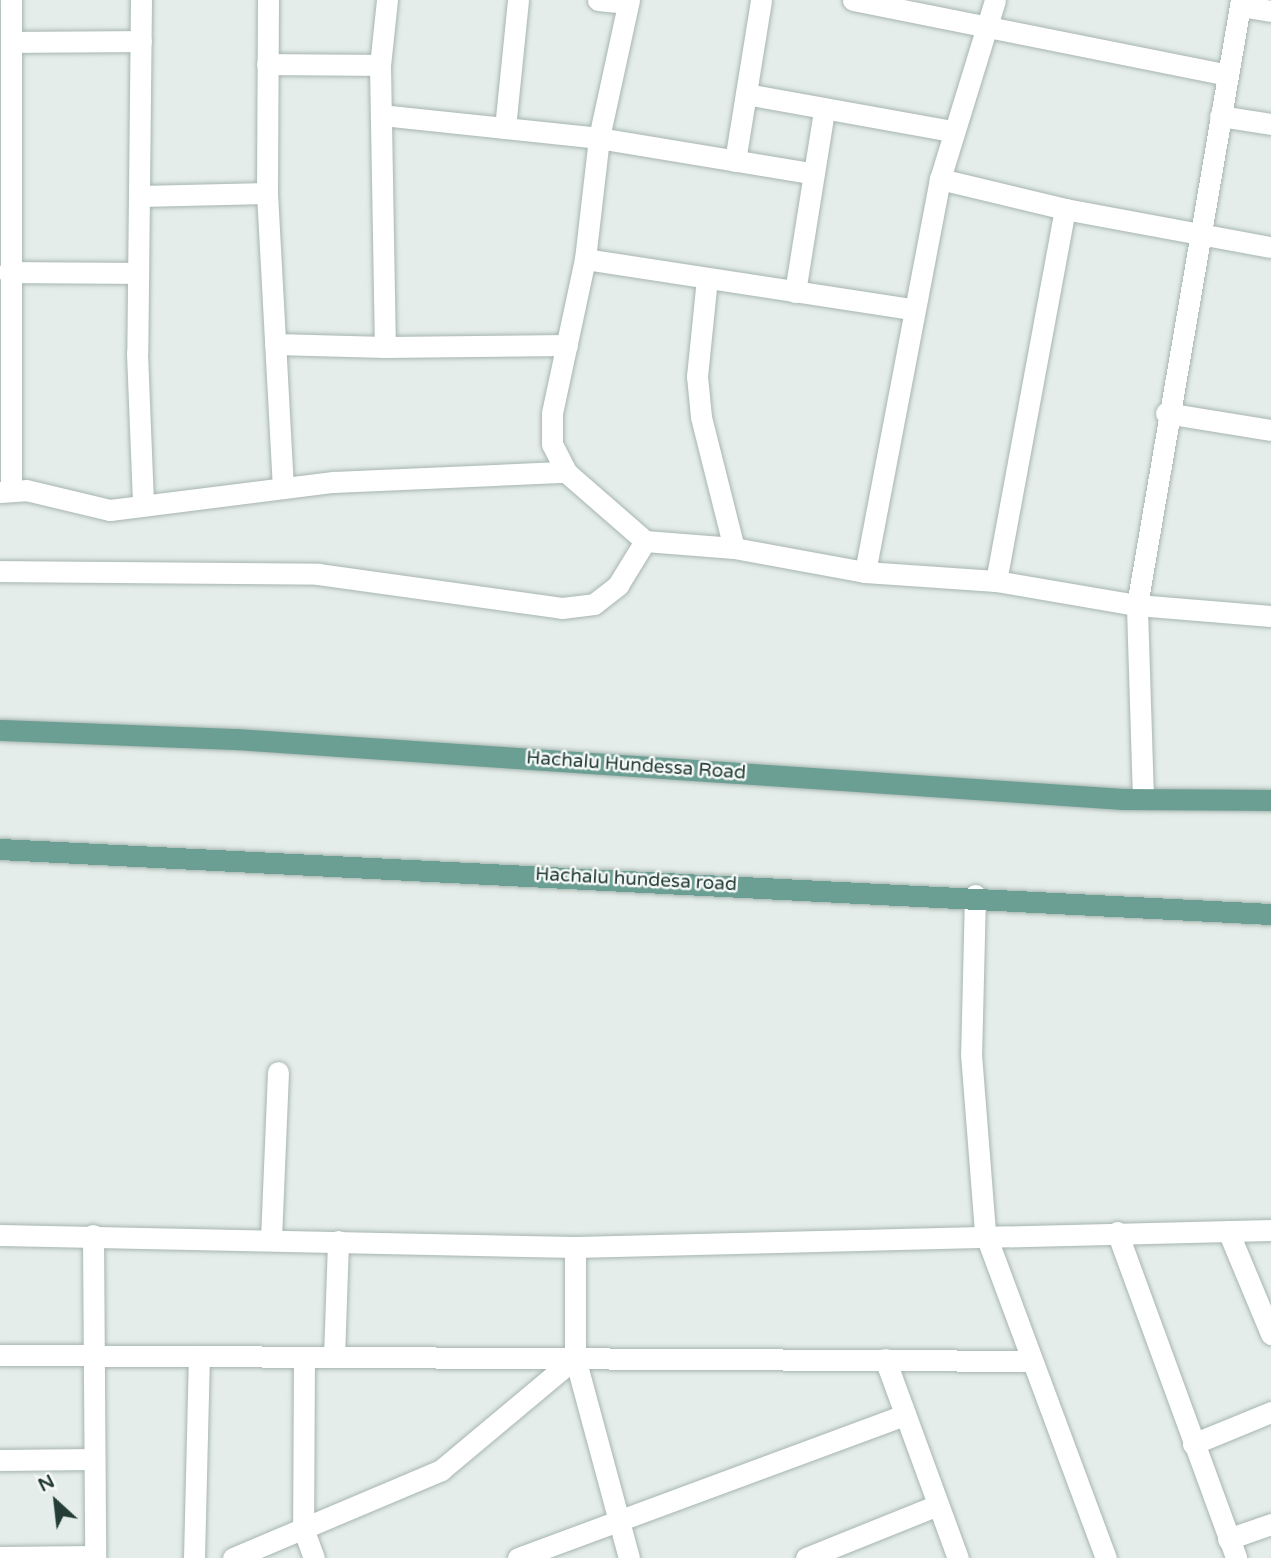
<!DOCTYPE html>
<style>
body{margin:0}
#map{position:relative;width:1271px;height:1558px;overflow:hidden;background:#e4ede9;font-family:"Varela Round",sans-serif}
div>[style]{position:absolute}
.roads{filter:drop-shadow(0 0 2px #a7b5b0) drop-shadow(0 0 2px #a7b5b0)}
.minor>*{height:21px;margin:-10.5px;padding:0 10.5px;transform-origin:10.5px;border-radius:10.5px;background:#fff}
.major>*{height:21px;margin:-10.5px;padding:0 10.5px;transform-origin:10.5px;border-radius:10.5px;background:#6c9f93}
span{translate:-50% -50%;white-space:nowrap;text-align:center;line-height:1.15;-webkit-text-stroke:5px #f5f9f7;paint-order:stroke}
.street-label{font-size:19px;color:#253d37}
.north{position:absolute;left:21px;top:1467px;width:70px;height:70px;-webkit-text-stroke:5px #f5f9f7;paint-order:stroke;rotate:333deg;font-size:19px;font-weight:700;line-height:28px;text-align:center;color:#253d37}
.north::after{content:'';display:block;margin:auto;width:24px;height:32px;background:#253d37;clip-path:polygon(50% 0,100% 100%,50% 72%,0 100%)}
</style>
<div id="map">
<div class="roads">
<div class="minor">
<i style="left:11px;top:0;width:488px;rotate:90deg"></i>
<i style="left:141px;top:0;width:353px;rotate:90.6deg"></i>
<i style="left:137px;top:353px;width:152px;rotate:87.7deg"></i>
<i style="left:268px;top:0;width:193px;rotate:90.3deg"></i>
<i style="left:267px;top:193px;width:295px;rotate:86.9deg"></i>
<i style="left:387px;top:0;width:65px;rotate:96.1deg"></i>
<i style="left:380px;top:65px;width:282px;rotate:89deg"></i>
<i style="left:385px;top:347px;width:182px;rotate:-0.6deg"></i>
<i style="left:598px;top:0;width:30px;rotate:6deg"></i>
<i style="left:629px;top:0;width:141px;rotate:102.3deg"></i>
<i style="left:599px;top:138px;width:122px;rotate:96.6deg"></i>
<i style="left:585px;top:259px;width:157px;rotate:102.1deg"></i>
<i style="left:552px;top:413px;width:31px;rotate:90deg"></i>
<i style="left:552px;top:444px;width:31px;rotate:63deg"></i>
<i style="left:566px;top:472px;width:105px;rotate:41.1deg"></i>
<i style="left:853px;top:0;width:382px;rotate:11.3deg"></i>
<i style="left:1240px;top:6px;width:31px;rotate:9deg"></i>
<i style="left:11px;top:42px;width:130px;rotate:-0.4deg"></i>
<i style="left:267px;top:64px;width:113px;rotate:0.5deg"></i>
<i style="left:746px;top:94px;width:209px;rotate:10.2deg"></i>
<i style="left:381px;top:115px;width:219px;rotate:6deg"></i>
<i style="left:599px;top:138px;width:215px;rotate:9.4deg"></i>
<i style="left:1220px;top:116px;width:52px;rotate:8.9deg"></i>
<i style="left:505px;top:128px;width:129px;rotate:-84.2deg"></i>
<i style="left:735px;top:161px;width:163px;rotate:-80.8deg"></i>
<i style="left:940px;top:179px;width:129px;rotate:13.5deg"></i>
<i style="left:1065px;top:209px;width:209px;rotate:10.5deg"></i>
<i style="left:140px;top:196px;width:127px;rotate:-1.4deg"></i>
<i style="left:585px;top:259px;width:330px;rotate:8.7deg"></i>
<i style="left:8px;top:272px;width:130px;rotate:0.4deg"></i>
<i style="left:707px;top:278px;width:99px;rotate:95.8deg"></i>
<i style="left:697px;top:376px;width:41px;rotate:84.4deg"></i>
<i style="left:701px;top:417px;width:135px;rotate:75.9deg"></i>
<i style="left:795px;top:292px;width:184px;rotate:-80.9deg"></i>
<i style="left:275px;top:344px;width:110px;rotate:1.6deg"></i>
<i style="left:1166px;top:413px;width:106px;rotate:9.2deg"></i>
<i style="left:0;top:492px;width:26px;rotate:-4deg"></i>
<i style="left:26px;top:490px;width:86px;rotate:13.4deg"></i>
<i style="left:110px;top:510px;width:225px;rotate:-7.2deg"></i>
<i style="left:333px;top:482px;width:233px;rotate:-2.5deg"></i>
<i style="left:0;top:571px;width:318px;rotate:0.5deg"></i>
<i style="left:318px;top:574px;width:246px;rotate:7.9deg"></i>
<i style="left:562px;top:608px;width:32px;rotate:-7deg"></i>
<i style="left:594px;top:604px;width:31px;rotate:-38deg"></i>
<i style="left:618px;top:585px;width:52px;rotate:-58.5deg"></i>
<i style="left:645px;top:541px;width:89px;rotate:4.5deg"></i>
<i style="left:734px;top:548px;width:133px;rotate:10.4deg"></i>
<i style="left:865px;top:572px;width:131px;rotate:3.9deg"></i>
<i style="left:996px;top:581px;width:143px;rotate:9.7deg"></i>
<i style="left:1137px;top:605px;width:134px;rotate:4.7deg"></i>
<i style="left:865px;top:572px;width:400px;rotate:-79.2deg"></i>
<i style="left:940px;top:179px;width:187px;rotate:-72.9deg"></i>
<i style="left:996px;top:581px;width:378px;rotate:-79.5deg"></i>
<i style="left:1143px;top:799px;width:194px;rotate:-91.8deg"></i>
<i style="left:1137px;top:605px;width:614px;rotate:-80.25deg"></i>
<i style="left:975px;top:895px;width:159px;rotate:91.4deg"></i>
<i style="left:971px;top:1054px;width:180px;rotate:85.5deg"></i>
<i style="left:985px;top:1233px;width:347px;rotate:69.6deg"></i>
<i style="left:1228px;top:1231px;width:112px;rotate:67.3deg"></i>
<i style="left:1117px;top:1232px;width:347px;rotate:69.9deg"></i>
<i style="left:0;top:1235px;width:575px;rotate:1.2deg"></i>
<i style="left:575px;top:1247px;width:696px;rotate:-1.4deg"></i>
<i style="left:93px;top:1235px;width:323px;rotate:89.6deg"></i>
<i style="left:271px;top:1239px;width:167px;rotate:-87.6deg"></i>
<i style="left:575px;top:1247px;width:111px;rotate:90deg"></i>
<i style="left:575px;top:1358px;width:207px;rotate:74.9deg"></i>
<i style="left:0;top:1355px;width:1032px;rotate:0.33deg"></i>
<i style="left:304px;top:1357px;width:171px;rotate:90.3deg"></i>
<i style="left:303px;top:1528px;width:32px;rotate:70deg"></i>
<i style="left:334px;top:1357px;width:116px;rotate:-88deg"></i>
<i style="left:885px;top:1359px;width:212px;rotate:69.9deg"></i>
<i style="left:1193px;top:1444px;width:84px;rotate:-22.3deg"></i>
<i style="left:0;top:1460px;width:93px;rotate:-0.6deg"></i>
<i style="left:1228px;top:1539px;width:46px;rotate:-19.2deg"></i>
<i style="left:0;top:1557px;width:95px;rotate:-0.6deg"></i>
<i style="left:194px;top:1558px;width:202px;rotate:-88.6deg"></i>
<i style="left:233px;top:1558px;width:226px;rotate:-22.9deg"></i>
<i style="left:441px;top:1470px;width:175px;rotate:-39.9deg"></i>
<i style="left:518px;top:1558px;width:413px;rotate:-20.3deg"></i>
<i style="left:806px;top:1558px;width:142px;rotate:-21.9deg"></i>
</div>
<div class="major">
<i style="left:0;top:730px;width:236px;rotate:2.2deg"></i>
<i style="left:236px;top:739px;width:889px;rotate:3.87deg"></i>
<i style="left:1123px;top:799px;width:148px;rotate:0.4deg"></i>
<i style="left:0;top:849px;width:1273px;rotate:2.93deg"></i>
</div>
</div>
<div class="street-label">
<span style="left:636px;top:766px;rotate:4deg">Hachalu Hundessa Road</span>
<span style="left:636px;top:880px;rotate:3deg">Hachalu hundesa road</span>
</div>
<div class="north">N</div>
</div>
